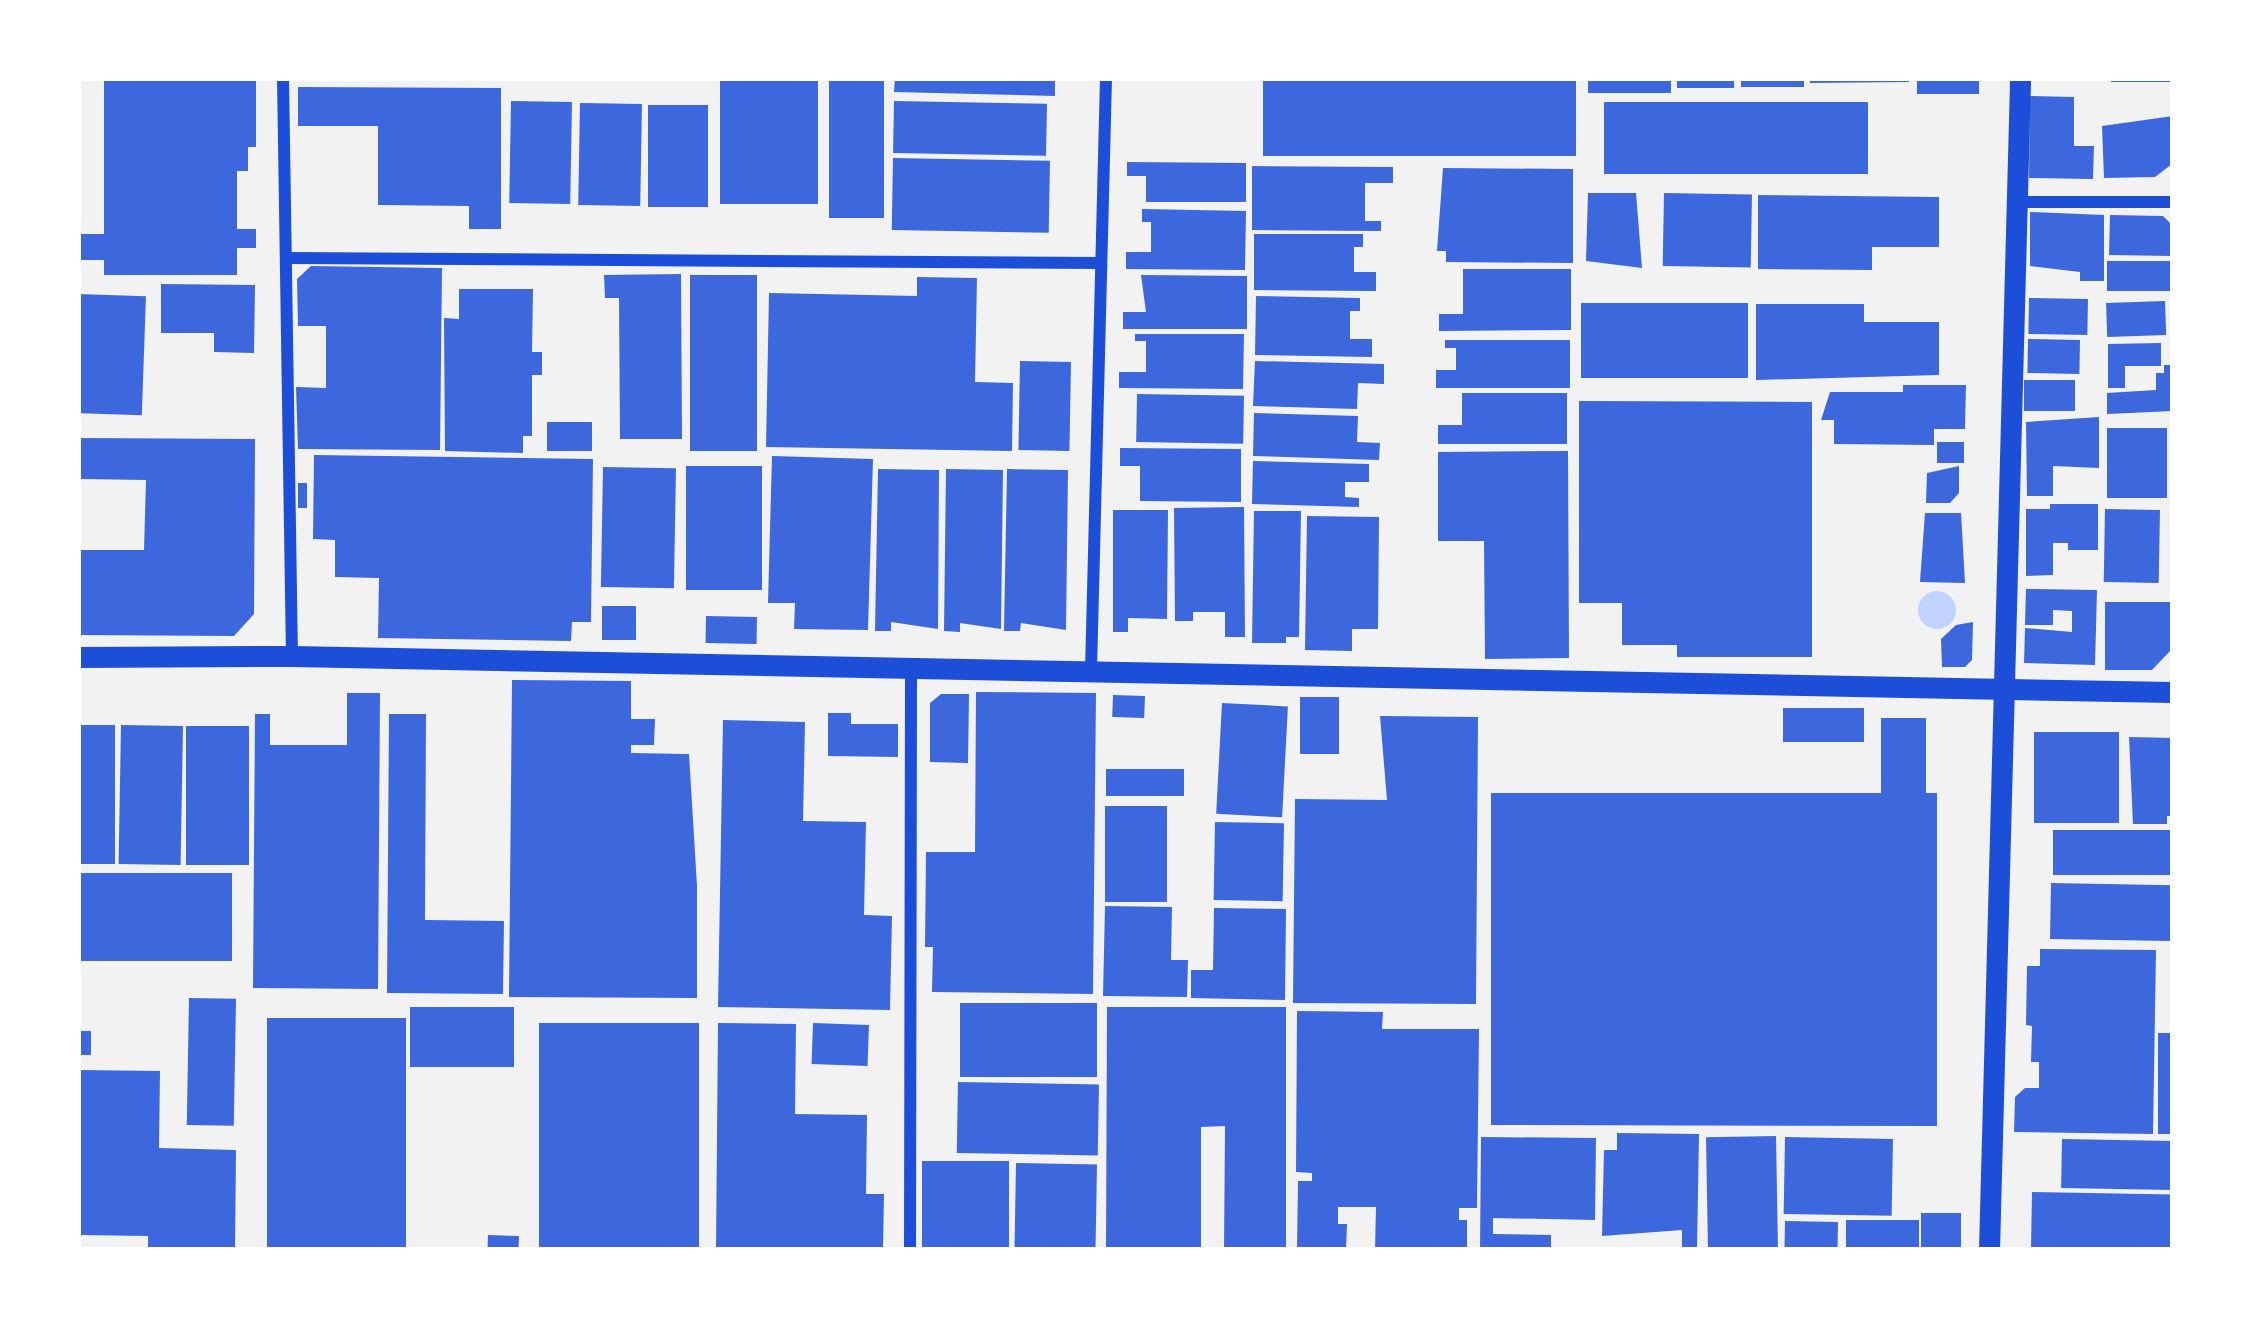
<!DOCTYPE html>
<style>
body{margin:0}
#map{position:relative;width:2251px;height:1328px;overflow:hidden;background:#f2f2f2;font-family:Rubik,sans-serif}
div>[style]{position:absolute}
.water>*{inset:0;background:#bfd3fe}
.round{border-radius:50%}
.building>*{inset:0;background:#3d67dc;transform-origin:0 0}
.minor>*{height:12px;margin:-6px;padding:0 6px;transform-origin:6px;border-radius:6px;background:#1d4ed8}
.tertiary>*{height:21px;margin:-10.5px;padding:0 10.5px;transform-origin:10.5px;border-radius:10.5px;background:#1d4ed8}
span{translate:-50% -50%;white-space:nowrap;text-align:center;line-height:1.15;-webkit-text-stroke:10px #fff;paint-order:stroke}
.frame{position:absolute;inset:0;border:81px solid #fff;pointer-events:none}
</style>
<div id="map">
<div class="water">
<i class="round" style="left:1918px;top:591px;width:38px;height:38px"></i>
</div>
<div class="building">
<i style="clip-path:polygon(104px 78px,256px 78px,256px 147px,248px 147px,248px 171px,237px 171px,237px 229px,256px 229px,256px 248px,237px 248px,237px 275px,104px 275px,104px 260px,78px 260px,78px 234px,104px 234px)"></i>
<i style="left:720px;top:78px;width:98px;height:126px"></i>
<i style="left:829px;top:78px;width:55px;height:140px"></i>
<i style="clip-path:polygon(895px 78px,1055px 78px,1055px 96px,894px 92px)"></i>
<i style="left:1263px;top:78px;width:313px;height:78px"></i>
<i style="left:1588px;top:78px;width:83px;height:15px"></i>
<i style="left:1677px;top:78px;width:57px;height:10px"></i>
<i style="left:1741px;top:78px;width:63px;height:9px"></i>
<i style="clip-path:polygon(1810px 78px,1909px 78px,1909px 82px,1810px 83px)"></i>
<i style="left:1917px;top:78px;width:62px;height:16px"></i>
<i style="left:2111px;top:78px;width:62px;height:4px"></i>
<i style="clip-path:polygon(298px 87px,501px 88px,501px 229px,469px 229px,469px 206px,378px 205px,378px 126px,298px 126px)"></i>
<i style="clip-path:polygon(2030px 96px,2074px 97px,2074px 146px,2094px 146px,2093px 179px,2029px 178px)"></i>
<i style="left:511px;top:101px;width:61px;height:102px;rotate:1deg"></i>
<i style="left:894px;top:101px;width:153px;height:52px;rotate:1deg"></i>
<i style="left:1868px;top:102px;width:72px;height:264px;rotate:90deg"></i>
<i style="left:580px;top:103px;width:62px;height:102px;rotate:1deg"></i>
<i style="left:648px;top:105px;width:60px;height:102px"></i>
<i style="clip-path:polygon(2173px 116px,2172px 164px,2155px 177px,2104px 178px,2102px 126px)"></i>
<i style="left:893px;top:158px;width:157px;height:72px;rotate:1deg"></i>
<i style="clip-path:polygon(1127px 162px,1246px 163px,1246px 202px,1146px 202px,1146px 176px,1127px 176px)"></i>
<i style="clip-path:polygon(1252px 166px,1393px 167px,1393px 183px,1365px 183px,1365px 221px,1381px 221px,1381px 231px,1252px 230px)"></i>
<i style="clip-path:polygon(1443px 168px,1573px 169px,1573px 263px,1446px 262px,1446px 251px,1437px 251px)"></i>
<i style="clip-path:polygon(1588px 193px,1636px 193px,1642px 268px,1586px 261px)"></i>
<i style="left:1664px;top:193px;width:88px;height:73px;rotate:1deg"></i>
<i style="clip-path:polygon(1758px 195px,1939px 197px,1939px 247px,1872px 247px,1872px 270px,1758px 269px)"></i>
<i style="clip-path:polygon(1142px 209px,1246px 211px,1245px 270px,1126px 269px,1126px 252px,1151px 252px,1151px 222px,1142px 222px)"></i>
<i style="clip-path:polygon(2030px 212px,2104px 215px,2104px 281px,2080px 281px,2080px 272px,2030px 266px)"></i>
<i style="clip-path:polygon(2110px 215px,2163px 216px,2173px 226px,2173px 256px,2109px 255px)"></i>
<i style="clip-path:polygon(1254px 234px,1363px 234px,1363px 247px,1354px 247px,1354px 272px,1376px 272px,1376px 291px,1254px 290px)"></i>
<i style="left:2107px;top:261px;width:66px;height:30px"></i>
<i style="clip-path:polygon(311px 266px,442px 268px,440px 450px,298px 449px,296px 387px,326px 388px,326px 326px,298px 326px,297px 279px)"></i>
<i style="clip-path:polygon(1463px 269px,1571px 269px,1571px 330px,1439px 331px,1439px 314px,1463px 314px)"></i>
<i style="clip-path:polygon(681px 274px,682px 439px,620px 439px,619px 298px,605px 298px,604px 275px)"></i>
<i style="left:690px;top:275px;width:67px;height:176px"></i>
<i style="clip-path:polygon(1141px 275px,1247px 276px,1247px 329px,1123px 329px,1123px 312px,1146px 312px)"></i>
<i style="clip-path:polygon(917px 277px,977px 278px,975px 382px,1013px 383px,1012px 451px,766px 447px,769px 293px,917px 296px)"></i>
<i style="clip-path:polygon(161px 284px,255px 285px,254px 353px,214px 352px,214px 333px,161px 333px)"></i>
<i style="clip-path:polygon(459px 289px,533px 289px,532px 352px,542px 352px,542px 375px,532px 375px,532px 436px,523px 436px,523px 453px,445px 451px,444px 318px,459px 319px)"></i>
<i style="left:78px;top:294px;width:68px;height:119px;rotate:2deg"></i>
<i style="clip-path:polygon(1256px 296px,1360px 298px,1360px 311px,1350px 311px,1350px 339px,1372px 339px,1372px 357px,1255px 355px)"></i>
<i style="left:2029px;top:298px;width:59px;height:36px;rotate:1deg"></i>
<i style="left:2165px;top:301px;width:34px;height:59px;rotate:88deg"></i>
<i style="left:1581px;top:303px;width:167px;height:75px"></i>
<i style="clip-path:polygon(1756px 304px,1864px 304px,1864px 322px,1939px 322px,1939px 375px,1756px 380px)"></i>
<i style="clip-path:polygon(1135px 334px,1244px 334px,1243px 389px,1119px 388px,1119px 372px,1146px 372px,1146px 341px,1135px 341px)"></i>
<i style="left:2028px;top:339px;width:52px;height:34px;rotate:1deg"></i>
<i style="clip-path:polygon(1445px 340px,1570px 340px,1570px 388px,1436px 388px,1436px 370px,1456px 370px,1456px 348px,1445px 348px)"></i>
<i style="clip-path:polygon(2161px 343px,2161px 366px,2125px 366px,2125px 388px,2108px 388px,2108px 344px)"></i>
<i style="left:1020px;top:361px;width:51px;height:89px;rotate:1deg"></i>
<i style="clip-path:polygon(1255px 361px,1384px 364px,1384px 384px,1358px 383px,1357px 409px,1253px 406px)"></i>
<i style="clip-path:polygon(2164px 365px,2173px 365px,2173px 411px,2107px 414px,2107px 393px,2156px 390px,2156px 373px,2164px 373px)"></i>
<i style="left:2024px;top:380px;width:51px;height:31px"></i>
<i style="clip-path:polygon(1903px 385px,1966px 385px,1965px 429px,1934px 429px,1934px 445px,1834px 444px,1834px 420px,1821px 420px,1830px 392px,1903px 392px)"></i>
<i style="clip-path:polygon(1462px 393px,1567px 393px,1567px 444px,1438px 444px,1438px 425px,1462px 425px)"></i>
<i style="left:1137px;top:394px;width:107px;height:48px;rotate:1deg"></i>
<i style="clip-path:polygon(1579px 401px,1812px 402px,1812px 657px,1677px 657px,1677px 645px,1622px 645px,1622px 603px,1579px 603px)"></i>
<i style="clip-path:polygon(1254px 413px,1358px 416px,1357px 442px,1380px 443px,1379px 460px,1253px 456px)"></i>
<i style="clip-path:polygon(2099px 417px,2099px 468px,2053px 466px,2053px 496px,2027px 496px,2026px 422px)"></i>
<i style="left:547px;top:422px;width:45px;height:29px"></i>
<i style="left:2167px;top:428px;width:70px;height:60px;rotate:90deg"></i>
<i style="clip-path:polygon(81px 438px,255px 439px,254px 614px,234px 636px,78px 635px,78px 550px,144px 550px,146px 480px,81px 479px)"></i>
<i style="left:1937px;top:442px;width:27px;height:21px"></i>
<i style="clip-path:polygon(1120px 448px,1241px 449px,1241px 502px,1140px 501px,1140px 466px,1120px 466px)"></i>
<i style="clip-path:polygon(1568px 451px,1569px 658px,1485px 659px,1484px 541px,1438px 541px,1438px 452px)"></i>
<i style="clip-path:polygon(314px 455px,593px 459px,591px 622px,572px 622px,571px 641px,378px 638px,379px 578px,335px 577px,335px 540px,313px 539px)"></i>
<i style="clip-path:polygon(772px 456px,873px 459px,868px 630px,794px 629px,795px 603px,768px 603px)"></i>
<i style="clip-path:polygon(1253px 461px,1369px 464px,1369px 482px,1345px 482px,1345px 497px,1359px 498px,1359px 507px,1252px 504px)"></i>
<i style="left:686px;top:466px;width:76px;height:124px"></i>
<i style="clip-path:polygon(1959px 466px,1959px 493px,1950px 503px,1926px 503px,1927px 473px)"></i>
<i style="left:603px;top:467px;width:73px;height:120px;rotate:1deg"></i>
<i style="clip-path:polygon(878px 469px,939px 470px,938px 629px,891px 622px,891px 631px,875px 631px)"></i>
<i style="clip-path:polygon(946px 469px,1003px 470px,1001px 629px,960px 623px,960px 632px,944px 631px)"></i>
<i style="clip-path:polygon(1007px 469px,1068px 470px,1066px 630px,1021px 623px,1020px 631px,1004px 631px)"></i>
<i style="left:298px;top:483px;width:9px;height:25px"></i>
<i style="clip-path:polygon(2050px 504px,2098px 504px,2098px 550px,2068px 550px,2068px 543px,2053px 543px,2053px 575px,2026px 576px,2026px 509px,2050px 509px)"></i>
<i style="clip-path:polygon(1244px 507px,1245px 637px,1225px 637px,1225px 612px,1193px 612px,1193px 621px,1175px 621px,1174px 508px)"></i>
<i style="left:2105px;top:509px;width:55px;height:73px;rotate:1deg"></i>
<i style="clip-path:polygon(1113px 510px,1168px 510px,1167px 619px,1128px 618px,1128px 632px,1113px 632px)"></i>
<i style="clip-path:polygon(1254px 511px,1301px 511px,1299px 637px,1286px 637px,1286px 643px,1252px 643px)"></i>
<i style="clip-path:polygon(1925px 513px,1961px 513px,1965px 583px,1920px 582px)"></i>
<i style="clip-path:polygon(1307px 516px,1379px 517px,1378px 629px,1352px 629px,1352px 651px,1305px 650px)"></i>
<i style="clip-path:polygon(2026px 589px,2097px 590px,2095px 665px,2024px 663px,2025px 628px,2072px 632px,2072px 611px,2053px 610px,2053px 625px,2025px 625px)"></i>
<i style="clip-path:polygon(2105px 602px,2170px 602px,2170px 651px,2152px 670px,2105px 670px)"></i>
<i style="left:602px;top:606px;width:34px;height:34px"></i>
<i style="left:706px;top:616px;width:51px;height:27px;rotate:1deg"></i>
<i style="clip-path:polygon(1973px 622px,1972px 660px,1965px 667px,1942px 667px,1941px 639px,1956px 625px)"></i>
<i style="clip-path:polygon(512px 680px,631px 681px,631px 719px,655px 719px,654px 745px,631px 745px,631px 753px,689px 754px,697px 886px,697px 998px,509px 997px)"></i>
<i style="clip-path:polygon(976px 692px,1096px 693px,1093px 994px,932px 992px,933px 947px,925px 947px,926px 852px,975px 852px)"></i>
<i style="clip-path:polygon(347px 693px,380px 693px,378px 989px,253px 988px,255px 714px,270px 714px,270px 745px,347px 745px)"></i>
<i style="clip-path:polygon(941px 694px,969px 694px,968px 763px,930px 762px,930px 703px)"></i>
<i style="left:1113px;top:695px;width:32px;height:22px;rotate:2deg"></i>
<i style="left:1300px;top:697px;width:39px;height:57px"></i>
<i style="left:1222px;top:703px;width:66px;height:111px;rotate:3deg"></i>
<i style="left:1864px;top:708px;width:34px;height:81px;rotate:90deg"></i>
<i style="clip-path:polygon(828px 713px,851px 713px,851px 724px,898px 724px,898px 757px,828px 756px)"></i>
<i style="clip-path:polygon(389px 714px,426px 714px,425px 920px,504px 921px,503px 994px,387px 993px)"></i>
<i style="clip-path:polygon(1380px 716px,1478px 717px,1476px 1004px,1293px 1003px,1295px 799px,1387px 800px)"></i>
<i style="clip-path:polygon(1881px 718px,1926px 718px,1926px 793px,1937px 793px,1937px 1126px,1491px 1125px,1491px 793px,1881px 793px)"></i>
<i style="clip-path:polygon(723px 720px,805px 722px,803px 821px,866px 822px,864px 915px,892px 916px,890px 1010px,718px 1007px)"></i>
<i style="left:78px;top:725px;width:37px;height:139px"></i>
<i style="left:121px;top:725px;width:62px;height:139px;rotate:1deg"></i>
<i style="left:186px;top:726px;width:63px;height:139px"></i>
<i style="left:2034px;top:732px;width:85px;height:91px"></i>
<i style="clip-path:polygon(2129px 737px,2173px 738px,2173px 816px,2167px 816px,2167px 824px,2133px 824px)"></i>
<i style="left:1106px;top:769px;width:78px;height:27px"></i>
<i style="left:1105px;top:806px;width:62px;height:96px"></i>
<i style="left:1215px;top:822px;width:69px;height:78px;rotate:1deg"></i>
<i style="left:2053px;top:830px;width:120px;height:45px"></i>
<i style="left:78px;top:873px;width:154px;height:88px"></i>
<i style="left:2051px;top:883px;width:122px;height:56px;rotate:1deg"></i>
<i style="clip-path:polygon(1105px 906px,1172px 907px,1171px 960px,1188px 960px,1187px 997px,1103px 996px)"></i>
<i style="clip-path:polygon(1214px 908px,1286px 909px,1285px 1000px,1191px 998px,1191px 970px,1213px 970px)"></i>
<i style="clip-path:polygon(2040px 949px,2156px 950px,2153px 1134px,2014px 1132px,2015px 1097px,2025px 1088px,2039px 1088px,2039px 1062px,2031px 1062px,2032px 1026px,2026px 1025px,2027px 966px,2040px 966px)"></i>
<i style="left:189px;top:998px;width:47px;height:127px;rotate:1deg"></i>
<i style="left:1097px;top:1003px;width:74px;height:137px;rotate:90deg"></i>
<i style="left:410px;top:1007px;width:104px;height:60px"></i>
<i style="clip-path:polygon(1107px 1007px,1286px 1007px,1286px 1250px,1224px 1250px,1225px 1126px,1201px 1127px,1201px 1250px,1106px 1250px)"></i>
<i style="clip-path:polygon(1297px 1011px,1383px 1012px,1382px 1029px,1479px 1029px,1477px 1208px,1459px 1208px,1459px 1220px,1467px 1220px,1467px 1250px,1375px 1250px,1376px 1207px,1338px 1207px,1338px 1224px,1347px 1224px,1346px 1250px,1297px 1250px,1298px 1181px,1312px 1181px,1312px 1173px,1296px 1172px)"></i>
<i style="left:267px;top:1018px;width:139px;height:232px"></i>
<i style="left:539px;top:1023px;width:160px;height:227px"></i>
<i style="clip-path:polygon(718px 1023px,796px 1024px,795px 1114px,867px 1115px,866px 1194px,884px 1194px,883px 1249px,716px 1250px)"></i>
<i style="left:813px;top:1023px;width:56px;height:41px;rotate:2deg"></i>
<i style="left:78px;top:1031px;width:13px;height:24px"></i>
<i style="left:2158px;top:1033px;width:15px;height:101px"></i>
<i style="clip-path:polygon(78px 1070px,160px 1071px,159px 1148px,236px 1150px,235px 1250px,148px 1250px,148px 1236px,78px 1235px)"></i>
<i style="left:958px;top:1082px;width:141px;height:71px;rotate:1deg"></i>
<i style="clip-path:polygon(1617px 1133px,1699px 1134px,1697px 1250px,1682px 1248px,1682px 1230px,1602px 1236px,1604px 1150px,1617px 1150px)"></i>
<i style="left:1776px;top:1136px;width:114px;height:70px;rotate:89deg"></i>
<i style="clip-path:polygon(1481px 1137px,1596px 1138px,1595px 1220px,1493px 1218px,1493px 1234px,1551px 1235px,1551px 1250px,1480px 1250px)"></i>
<i style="left:1785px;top:1137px;width:108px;height:77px;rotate:1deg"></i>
<i style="left:2062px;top:1139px;width:111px;height:49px;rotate:1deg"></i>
<i style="left:922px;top:1161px;width:87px;height:89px"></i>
<i style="left:1016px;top:1163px;width:81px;height:87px;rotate:1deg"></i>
<i style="left:2032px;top:1192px;width:141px;height:55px;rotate:1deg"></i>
<i style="left:1921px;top:1213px;width:40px;height:37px"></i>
<i style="left:1846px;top:1220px;width:73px;height:30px"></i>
<i style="left:1785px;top:1221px;width:53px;height:29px;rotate:1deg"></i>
<i style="left:488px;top:1235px;width:31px;height:15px;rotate:2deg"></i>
</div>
<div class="minor">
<i style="left:283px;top:78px;width:578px;rotate:89.11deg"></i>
<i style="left:2017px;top:202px;width:156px"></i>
<i style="left:286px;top:258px;width:815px;rotate:0.35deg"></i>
<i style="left:1091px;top:671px;width:593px;rotate:-88.55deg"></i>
<i style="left:910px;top:1250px;width:583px;rotate:-89.9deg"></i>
</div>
<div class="tertiary">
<i style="left:78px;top:657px;width:214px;rotate:-0.3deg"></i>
<i style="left:292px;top:656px;width:1881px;rotate:1.1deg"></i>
<i style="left:1989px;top:1250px;width:1172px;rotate:-88.48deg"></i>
</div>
<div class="frame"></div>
</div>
